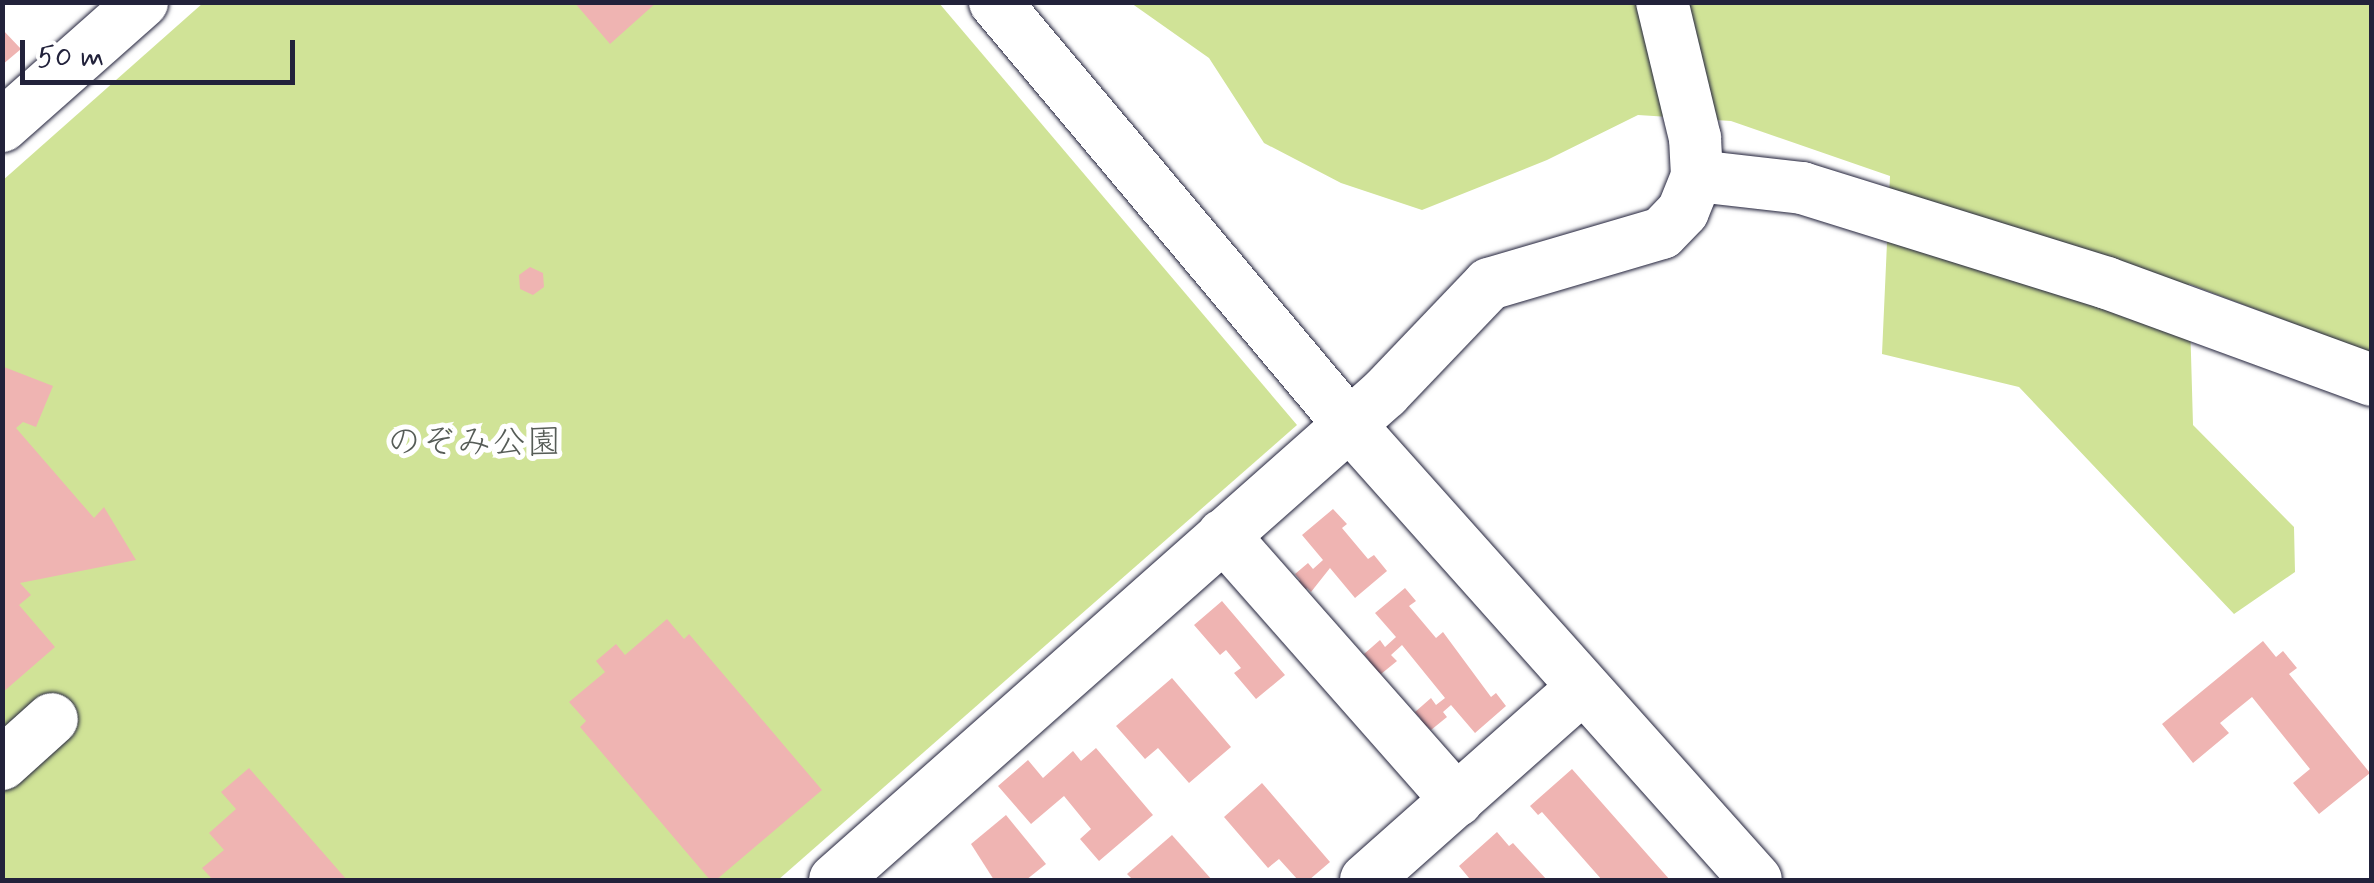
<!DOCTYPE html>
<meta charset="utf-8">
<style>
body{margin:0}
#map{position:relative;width:2374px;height:883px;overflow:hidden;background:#fff;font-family:Mynerve,"Klee One",sans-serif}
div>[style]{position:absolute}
.green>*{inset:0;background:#d0e397}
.building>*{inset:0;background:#efb4b2}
.roads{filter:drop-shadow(0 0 2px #22223b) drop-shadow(0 0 2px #22223b)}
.minor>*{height:52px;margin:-26px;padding:0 26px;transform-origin:26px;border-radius:26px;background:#fff}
span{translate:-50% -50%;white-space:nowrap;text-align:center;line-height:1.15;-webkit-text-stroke:10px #fff;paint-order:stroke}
.park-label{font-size:35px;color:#565c57}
.frame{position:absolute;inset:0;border:5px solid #22223b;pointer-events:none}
.scale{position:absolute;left:20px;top:40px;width:275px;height:45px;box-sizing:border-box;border:5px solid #22223b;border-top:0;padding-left:12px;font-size:30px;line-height:35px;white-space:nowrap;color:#22223b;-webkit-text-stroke:8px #fff;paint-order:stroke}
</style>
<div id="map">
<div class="green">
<i style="clip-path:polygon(203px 3px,939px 3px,1297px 425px,778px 880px,3px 880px,2px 181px)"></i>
<i style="clip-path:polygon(1131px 3px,2371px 3px,2371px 353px,2189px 284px,2193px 425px,2294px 527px,2295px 572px,2234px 614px,2019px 387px,1882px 354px,1890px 176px,1731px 121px,1638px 115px,1547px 160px,1422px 210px,1341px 183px,1264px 143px,1209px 58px)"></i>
</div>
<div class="building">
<i style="clip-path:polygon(574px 2px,657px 2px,610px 44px)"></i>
<i style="clip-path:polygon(2px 29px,21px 49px,2px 65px)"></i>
<i style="clip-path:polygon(530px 267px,543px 273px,544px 287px,533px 295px,520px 289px,519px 275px)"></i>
<i style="clip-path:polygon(4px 367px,53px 386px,36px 427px,23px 422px,16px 428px,94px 518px,104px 507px,136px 560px,20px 583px,31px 595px,19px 605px,55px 647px,2px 693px)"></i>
<i style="clip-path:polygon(1333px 509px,1347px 524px,1342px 528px,1368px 559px,1374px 555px,1387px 571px,1355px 598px,1330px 568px,1311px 592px,1307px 588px,1302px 593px,1295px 585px,1300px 580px,1295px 574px,1308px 563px,1313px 569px,1323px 560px,1302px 535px)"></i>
<i style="clip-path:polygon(1405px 588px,1416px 601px,1409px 606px,1436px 638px,1443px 632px,1491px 697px,1496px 693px,1506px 706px,1475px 733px,1451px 705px,1443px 712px,1447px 717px,1431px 730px,1427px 726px,1423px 730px,1416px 722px,1421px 719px,1415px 712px,1431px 698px,1436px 705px,1445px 698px,1402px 645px,1391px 655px,1397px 661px,1381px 674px,1366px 663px,1369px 660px,1364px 654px,1380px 640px,1385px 647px,1396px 637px,1375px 613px)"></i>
<i style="clip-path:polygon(1222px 601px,1285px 675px,1256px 699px,1234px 673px,1241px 668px,1226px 650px,1220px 655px,1194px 625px)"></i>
<i style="clip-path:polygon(667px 619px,684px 639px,689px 634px,822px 790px,716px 880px,710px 880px,580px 727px,586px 721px,569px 702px,605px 672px,596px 661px,616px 644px,625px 655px)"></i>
<i style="clip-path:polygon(2263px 641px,2276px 657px,2283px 651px,2297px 668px,2289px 674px,2370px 773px,2319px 814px,2293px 783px,2310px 769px,2252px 697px,2220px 723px,2229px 733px,2193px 763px,2162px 724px)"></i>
<i style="clip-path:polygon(1172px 678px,1231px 747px,1189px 783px,1158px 748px,1145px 759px,1116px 726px)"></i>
<i style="clip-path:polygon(1096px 748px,1153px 815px,1099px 861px,1080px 839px,1091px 829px,1064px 796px,1031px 824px,998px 786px,1028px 760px,1043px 778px,1073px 751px,1081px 761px)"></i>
<i style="clip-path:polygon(249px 768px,347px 880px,213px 880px,202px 868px,224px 850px,209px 833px,236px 809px,221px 792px)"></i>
<i style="clip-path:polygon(1572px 769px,1670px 880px,1602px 880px,1542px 812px,1538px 815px,1530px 806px)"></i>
<i style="clip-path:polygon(1262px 783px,1330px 862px,1309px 880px,1298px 880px,1279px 859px,1268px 868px,1224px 817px)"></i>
<i style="clip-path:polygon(1006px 815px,1046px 864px,1026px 880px,994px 880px,971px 844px)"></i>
<i style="clip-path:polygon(1497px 832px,1509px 846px,1513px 843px,1547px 880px,1469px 878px,1459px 866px)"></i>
<i style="clip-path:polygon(1172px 835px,1212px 880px,1133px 880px,1127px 874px)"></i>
</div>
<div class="roads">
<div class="minor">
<i style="left:995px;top:2px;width:551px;rotate:50.01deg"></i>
<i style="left:1349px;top:424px;width:611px;rotate:48.25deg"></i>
<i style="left:2px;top:126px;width:187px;rotate:-41.5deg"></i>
<i style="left:1697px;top:176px;width:106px;rotate:6.5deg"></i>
<i style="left:1802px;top:188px;width:319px;rotate:17.3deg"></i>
<i style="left:2107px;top:283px;width:282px;rotate:20.1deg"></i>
<i style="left:1223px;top:535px;width:354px;rotate:48.6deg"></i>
<i style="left:2px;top:764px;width:67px;rotate:-42deg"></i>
<i style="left:835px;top:880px;width:735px;rotate:-41.52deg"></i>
<i style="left:1385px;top:393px;width:151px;rotate:-46.3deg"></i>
<i style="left:1489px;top:284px;width:180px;rotate:-16.4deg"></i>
<i style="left:1662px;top:233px;width:30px;rotate:-46deg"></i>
<i style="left:1683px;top:211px;width:38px;rotate:-68deg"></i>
<i style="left:1697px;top:176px;width:38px;rotate:-93deg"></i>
<i style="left:1695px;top:138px;width:140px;rotate:-103.6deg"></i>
<i style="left:1366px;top:880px;width:290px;rotate:-41.6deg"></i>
</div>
</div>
<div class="park-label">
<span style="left:474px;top:443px">のぞみ公園</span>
</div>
<div class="frame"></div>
<div class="scale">50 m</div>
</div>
